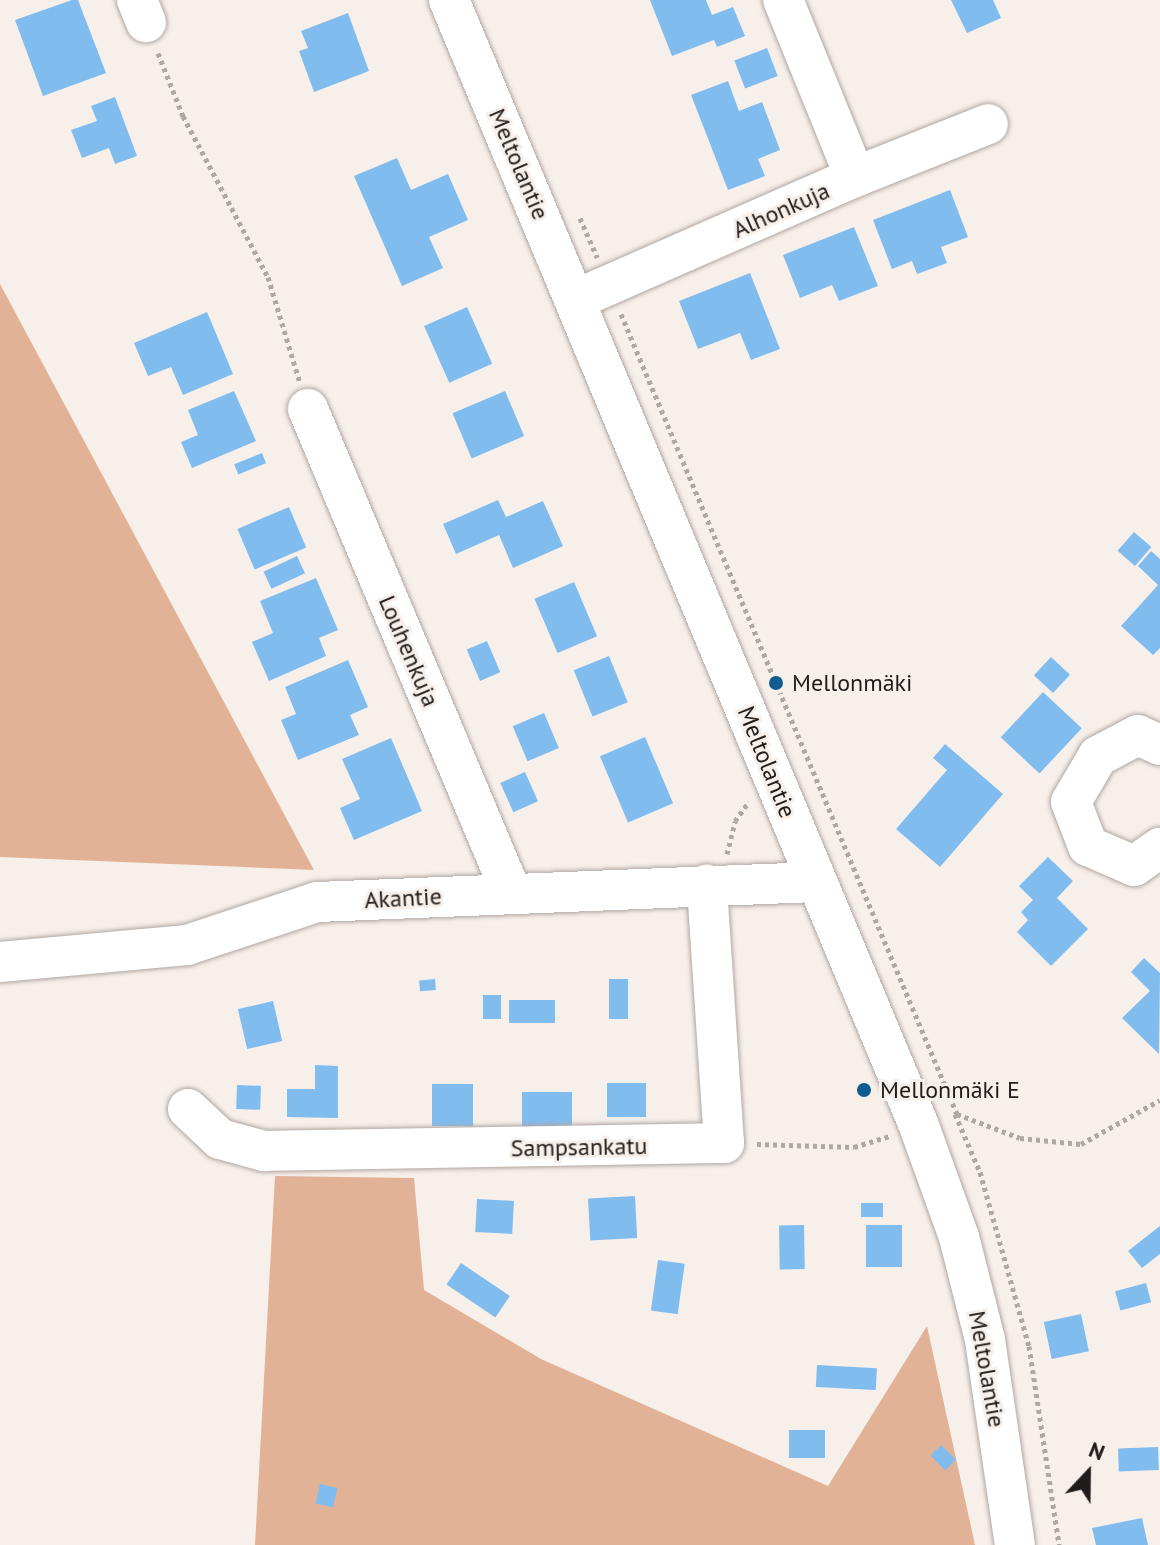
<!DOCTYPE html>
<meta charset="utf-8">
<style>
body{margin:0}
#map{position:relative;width:1160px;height:1545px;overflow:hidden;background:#f7efea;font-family:"PT Sans",sans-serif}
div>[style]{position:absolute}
.green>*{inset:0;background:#e2b297}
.building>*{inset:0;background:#81bcef;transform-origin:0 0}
.path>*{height:5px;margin-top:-2.5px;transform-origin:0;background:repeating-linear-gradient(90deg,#aea8a4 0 4px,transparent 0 8px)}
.roads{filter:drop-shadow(0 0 2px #afa7a2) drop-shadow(0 0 2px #afa7a2)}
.minor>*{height:40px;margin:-20px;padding:0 20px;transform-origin:20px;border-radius:20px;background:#fff}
.dots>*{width:22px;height:22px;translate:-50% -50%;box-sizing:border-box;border:4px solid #f7efea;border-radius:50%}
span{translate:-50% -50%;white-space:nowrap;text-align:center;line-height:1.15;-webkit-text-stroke:6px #f7efea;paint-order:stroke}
.street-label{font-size:24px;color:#1f1c1b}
.poi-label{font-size:24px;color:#1f1c1b}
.left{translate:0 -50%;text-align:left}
.north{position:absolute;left:1048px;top:1433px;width:80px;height:80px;-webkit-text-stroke:6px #f7efea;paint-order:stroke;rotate:22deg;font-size:22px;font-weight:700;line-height:32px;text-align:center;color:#1f1c1b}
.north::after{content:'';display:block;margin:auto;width:28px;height:36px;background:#1f1c1b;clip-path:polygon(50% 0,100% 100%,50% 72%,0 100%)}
</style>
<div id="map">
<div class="green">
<i style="clip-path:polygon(0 284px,314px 870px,0 857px)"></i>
<i style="clip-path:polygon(275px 1176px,414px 1178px,424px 1290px,541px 1359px,828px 1486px,927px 1326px,975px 1545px,255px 1545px)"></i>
</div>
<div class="building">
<i style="clip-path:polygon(72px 0,78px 0,106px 73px,43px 96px,15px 20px)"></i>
<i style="clip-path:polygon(650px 0,706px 0,712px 15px,733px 7px,745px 36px,717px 47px,714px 40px,672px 56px)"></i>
<i style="clip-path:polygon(951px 0,993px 0,1001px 18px,967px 33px)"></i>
<i style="clip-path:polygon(348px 13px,369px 71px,314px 92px,299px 51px,308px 48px,301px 31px)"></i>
<i style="left:767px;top:48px;width:30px;height:35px;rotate:69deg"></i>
<i style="clip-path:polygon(728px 81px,739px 111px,762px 102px,780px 150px,758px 159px,765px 176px,728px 190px,691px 95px)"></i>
<i style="clip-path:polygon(115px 97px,137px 156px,115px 164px,109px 148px,82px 158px,71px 130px,97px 121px,91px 106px)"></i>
<i style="clip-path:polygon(397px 158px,411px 190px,448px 174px,468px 220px,429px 237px,443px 268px,402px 286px,354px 176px)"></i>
<i style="clip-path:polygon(950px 190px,968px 237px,941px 247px,947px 263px,917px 274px,912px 261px,892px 269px,873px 220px)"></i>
<i style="clip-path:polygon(854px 227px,878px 286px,839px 301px,832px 285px,800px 298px,783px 255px)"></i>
<i style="clip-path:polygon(750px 273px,780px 349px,751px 360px,740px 333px,698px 349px,679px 301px)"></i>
<i style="left:467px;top:307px;width:62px;height:47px;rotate:66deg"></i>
<i style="clip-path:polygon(207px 312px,233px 374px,183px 395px,171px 367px,148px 376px,134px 343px)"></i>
<i style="clip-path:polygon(234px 391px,256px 441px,192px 468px,181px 442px,198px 435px,188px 410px)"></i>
<i style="left:505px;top:391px;width:49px;height:57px;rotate:67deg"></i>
<i style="left:262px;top:453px;width:11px;height:30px;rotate:68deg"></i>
<i style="clip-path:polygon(498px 500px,506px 517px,543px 501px,563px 546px,513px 568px,499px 535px,456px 554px,443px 524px)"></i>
<i style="left:289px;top:507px;width:44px;height:56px;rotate:67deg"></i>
<i style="left:1134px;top:532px;width:23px;height:25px;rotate:41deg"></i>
<i style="clip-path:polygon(1151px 551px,1160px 559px,1160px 648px,1153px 655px,1121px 626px,1158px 585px,1138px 566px)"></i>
<i style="left:297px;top:556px;width:19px;height:37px;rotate:65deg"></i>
<i style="clip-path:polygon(316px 578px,338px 630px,319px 638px,326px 656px,269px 681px,252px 642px,273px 633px,260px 601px)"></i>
<i style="left:574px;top:582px;width:59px;height:43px;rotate:67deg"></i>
<i style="left:487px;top:641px;width:34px;height:22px;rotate:67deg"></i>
<i style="left:609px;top:656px;width:50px;height:38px;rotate:68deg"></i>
<i style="left:1051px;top:657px;width:26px;height:25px;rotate:43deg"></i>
<i style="clip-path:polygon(348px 660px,368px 707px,350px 715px,359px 735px,298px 760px,281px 720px,296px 714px,285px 687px)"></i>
<i style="left:1043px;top:692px;width:53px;height:62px;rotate:43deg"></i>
<i style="left:544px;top:713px;width:38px;height:34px;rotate:67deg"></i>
<i style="left:645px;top:737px;width:72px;height:49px;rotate:67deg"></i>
<i style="clip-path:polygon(391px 738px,422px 811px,354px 840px,340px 808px,360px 799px,342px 759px)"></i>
<i style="clip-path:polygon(945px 744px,1003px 794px,940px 867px,896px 829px,947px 770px,933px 758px)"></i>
<i style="left:525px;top:772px;width:32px;height:27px;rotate:66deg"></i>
<i style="clip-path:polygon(1048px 857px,1073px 881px,1057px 898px,1088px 929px,1051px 966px,1017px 932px,1028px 920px,1021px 912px,1033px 900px,1019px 886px)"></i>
<i style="clip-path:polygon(1144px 958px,1160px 973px,1159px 1054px,1122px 1018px,1150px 991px,1131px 972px)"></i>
<i style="left:435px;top:979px;width:11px;height:16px;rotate:85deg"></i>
<i style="left:609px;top:979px;width:19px;height:40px"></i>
<i style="left:483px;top:995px;width:18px;height:24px"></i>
<i style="left:509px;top:1000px;width:46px;height:23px"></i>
<i style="left:273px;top:1001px;width:41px;height:36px;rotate:77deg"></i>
<i style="clip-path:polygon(315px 1065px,338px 1066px,338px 1118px,287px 1117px,287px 1089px,315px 1089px)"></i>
<i style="left:646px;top:1083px;width:34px;height:39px;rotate:90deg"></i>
<i style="left:432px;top:1084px;width:41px;height:42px"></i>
<i style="left:237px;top:1085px;width:24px;height:24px;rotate:2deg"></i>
<i style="left:522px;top:1092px;width:50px;height:40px"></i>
<i style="left:635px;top:1196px;width:42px;height:47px;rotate:87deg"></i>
<i style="left:477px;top:1199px;width:37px;height:33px;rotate:3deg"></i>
<i style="left:861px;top:1203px;width:22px;height:14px"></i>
<i style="left:804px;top:1225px;width:44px;height:25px;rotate:89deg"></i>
<i style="left:866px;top:1225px;width:36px;height:42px"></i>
<i style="clip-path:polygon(1160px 1226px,1160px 1254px,1142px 1268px,1128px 1251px)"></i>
<i style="left:658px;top:1260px;width:27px;height:51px;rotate:8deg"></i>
<i style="left:461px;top:1263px;width:59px;height:26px;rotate:34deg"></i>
<i style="left:1146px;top:1283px;width:20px;height:32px;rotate:75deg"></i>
<i style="left:1081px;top:1314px;width:38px;height:38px;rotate:78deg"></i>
<i style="left:817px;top:1365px;width:60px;height:22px;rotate:3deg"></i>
<i style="left:789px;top:1430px;width:36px;height:28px"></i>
<i style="left:941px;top:1445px;width:21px;height:15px;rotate:45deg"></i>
<i style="left:1158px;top:1447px;width:23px;height:40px;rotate:88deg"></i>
<i style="left:320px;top:1484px;width:18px;height:20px;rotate:13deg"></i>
<i style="clip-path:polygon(1142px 1518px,1148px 1545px,1096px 1545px,1092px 1528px)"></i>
</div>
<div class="path">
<i style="left:158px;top:53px;width:68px;rotate:68.4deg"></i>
<i style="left:183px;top:116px;width:182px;rotate:62.2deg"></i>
<i style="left:268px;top:277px;width:108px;rotate:73.2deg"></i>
<i style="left:580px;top:218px;width:43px;rotate:66.4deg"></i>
<i style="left:621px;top:314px;width:868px;rotate:67.22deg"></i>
<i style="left:957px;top:1114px;width:67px;rotate:20.9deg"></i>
<i style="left:1020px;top:1138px;width:61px;rotate:5.6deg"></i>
<i style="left:1081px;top:1144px;width:90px;rotate:-29.1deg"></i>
<i style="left:727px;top:854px;width:34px;rotate:-76deg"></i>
<i style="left:735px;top:821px;width:24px;rotate:-54deg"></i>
<i style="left:955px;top:1114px;width:63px;rotate:66.7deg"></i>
<i style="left:980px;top:1172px;width:181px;rotate:74.3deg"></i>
<i style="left:1029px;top:1346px;width:201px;rotate:81.4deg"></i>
<i style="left:757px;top:1144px;width:97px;rotate:1.8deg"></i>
<i style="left:854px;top:1147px;width:37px;rotate:-17deg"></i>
</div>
<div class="roads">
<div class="minor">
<i style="left:137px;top:0;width:24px;rotate:68deg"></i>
<i style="left:449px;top:0;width:1220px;rotate:67.34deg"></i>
<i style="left:919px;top:1126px;width:118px;rotate:70.2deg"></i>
<i style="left:959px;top:1237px;width:106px;rotate:75.8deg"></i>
<i style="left:985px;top:1340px;width:207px;rotate:81.7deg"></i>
<i style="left:855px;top:177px;width:143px;rotate:-21.7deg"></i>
<i style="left:577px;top:299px;width:304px;rotate:-23.7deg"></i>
<i style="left:855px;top:177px;width:191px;rotate:-112.1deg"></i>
<i style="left:308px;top:409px;width:524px;rotate:67.2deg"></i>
<i style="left:1160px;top:745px;width:24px;rotate:-156deg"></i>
<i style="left:1138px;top:735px;width:45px;rotate:152.3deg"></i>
<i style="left:1098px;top:756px;width:53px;rotate:120.4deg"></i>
<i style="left:1071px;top:802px;width:47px;rotate:68.9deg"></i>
<i style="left:1088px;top:846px;width:50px;rotate:23.5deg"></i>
<i style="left:1134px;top:866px;width:32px;rotate:-35deg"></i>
<i style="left:0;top:962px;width:188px;rotate:-5.2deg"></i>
<i style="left:187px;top:945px;width:137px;rotate:-18.3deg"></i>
<i style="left:317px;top:902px;width:496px;rotate:-2.3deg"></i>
<i style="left:188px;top:1109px;width:44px;rotate:43.2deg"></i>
<i style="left:220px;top:1139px;width:46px;rotate:15.3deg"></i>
<i style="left:264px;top:1151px;width:460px;rotate:-1deg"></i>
<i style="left:724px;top:1143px;width:259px;rotate:-93.8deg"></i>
</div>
</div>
<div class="dots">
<i style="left:776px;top:683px;background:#105b8f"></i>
<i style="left:864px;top:1090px;background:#105b8f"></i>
</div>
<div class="street-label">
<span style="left:519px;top:164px;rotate:67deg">Meltolantie</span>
<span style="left:781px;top:210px;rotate:-24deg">Alhonkuja</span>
<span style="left:409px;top:651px;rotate:67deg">Louhenkuja</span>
<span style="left:767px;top:762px;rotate:68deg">Meltolantie</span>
<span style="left:403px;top:898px;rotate:-3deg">Akantie</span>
<span style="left:579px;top:1147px;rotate:-1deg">Sampsankatu</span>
<span style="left:987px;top:1369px;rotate:80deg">Meltolantie</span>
</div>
<div class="poi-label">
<span class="left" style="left:792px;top:683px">Mellonmäki</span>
<span class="left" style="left:880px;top:1090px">Mellonmäki E</span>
</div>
<div class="north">N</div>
</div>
